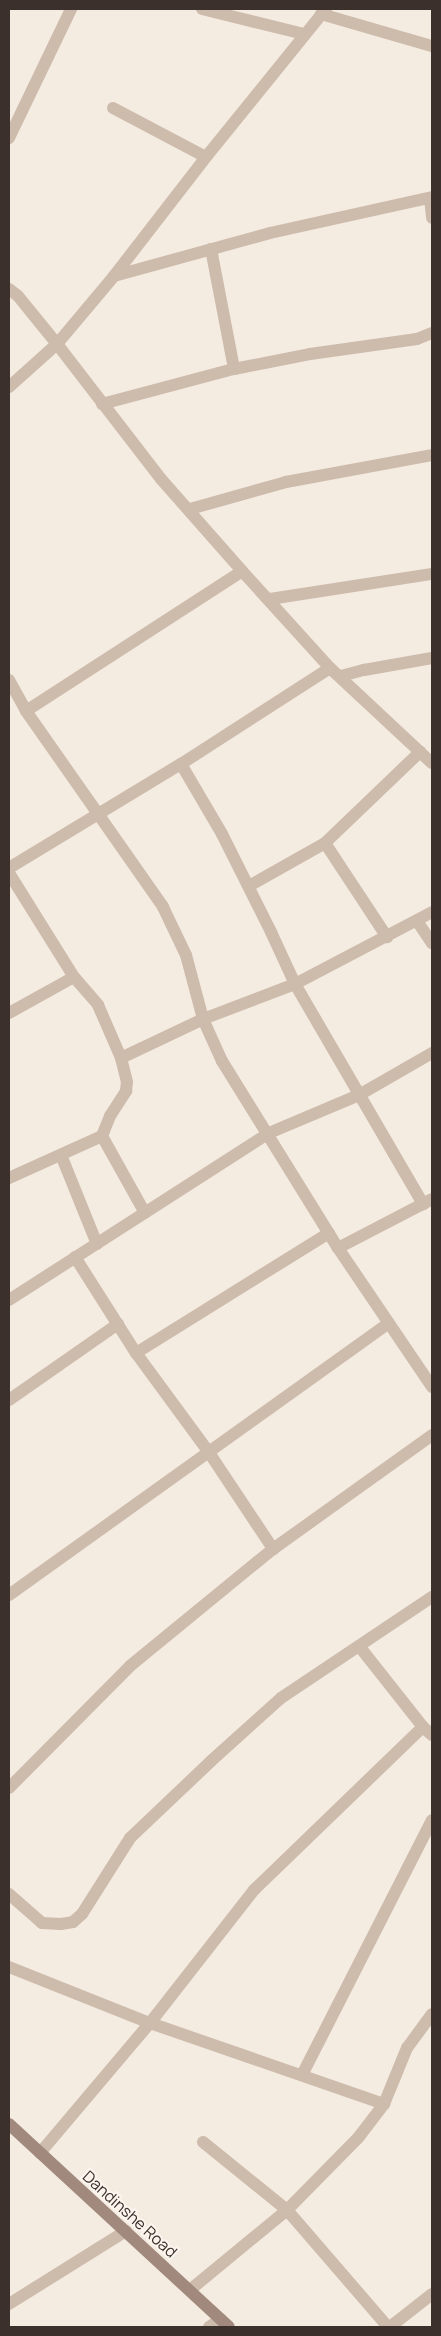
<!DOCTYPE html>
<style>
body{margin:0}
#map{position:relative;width:441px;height:2336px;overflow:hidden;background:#f4ebe1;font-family:Manrope,sans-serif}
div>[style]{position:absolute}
.street>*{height:12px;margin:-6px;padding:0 6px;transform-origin:6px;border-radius:6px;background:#cdbbac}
.secondary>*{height:12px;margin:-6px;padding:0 6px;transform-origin:6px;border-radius:6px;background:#a18a7d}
span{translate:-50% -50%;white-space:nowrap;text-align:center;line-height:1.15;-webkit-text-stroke:4.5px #fbf5ee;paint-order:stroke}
.street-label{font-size:16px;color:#3b302b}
.frame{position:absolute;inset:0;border:10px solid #3b302b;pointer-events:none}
</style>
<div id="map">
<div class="street">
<i style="left:202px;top:9px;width:105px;rotate:13.8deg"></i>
<i style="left:321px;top:14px;width:116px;rotate:16.1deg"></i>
<i style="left:113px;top:108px;width:105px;rotate:27.8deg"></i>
<i style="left:9px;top:138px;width:143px;rotate:-64.3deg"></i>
<i style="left:430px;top:198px;width:20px;rotate:84deg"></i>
<i style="left:211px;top:249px;width:122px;rotate:79.1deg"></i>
<i style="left:114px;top:276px;width:162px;rotate:-15.4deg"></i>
<i style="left:270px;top:233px;width:166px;rotate:-12.5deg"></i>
<i style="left:9px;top:289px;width:11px;rotate:38deg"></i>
<i style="left:18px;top:296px;width:62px;rotate:50.9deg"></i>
<i style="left:57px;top:344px;width:170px;rotate:52.4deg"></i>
<i style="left:161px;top:479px;width:123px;rotate:48.6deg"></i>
<i style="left:242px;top:571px;width:131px;rotate:47.8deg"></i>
<i style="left:330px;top:668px;width:139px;rotate:43deg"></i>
<i style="left:9px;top:387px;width:64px;rotate:-41.9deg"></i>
<i style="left:57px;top:344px;width:89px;rotate:-50deg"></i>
<i style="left:114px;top:276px;width:150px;rotate:-52.3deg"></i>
<i style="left:206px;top:157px;width:191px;rotate:-51deg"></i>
<i style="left:102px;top:404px;width:137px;rotate:-14.9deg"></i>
<i style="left:234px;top:369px;width:77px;rotate:-11.2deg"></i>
<i style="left:310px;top:354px;width:108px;rotate:-8deg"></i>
<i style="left:417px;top:339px;width:16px;rotate:-22deg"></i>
<i style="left:190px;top:509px;width:100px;rotate:-15.7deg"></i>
<i style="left:286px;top:482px;width:148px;rotate:-10.5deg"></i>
<i style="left:270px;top:599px;width:164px;rotate:-8.8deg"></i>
<i style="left:341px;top:676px;width:24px;rotate:-15deg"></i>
<i style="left:364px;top:670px;width:69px;rotate:-10deg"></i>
<i style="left:9px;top:680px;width:35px;rotate:61deg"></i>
<i style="left:26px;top:711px;width:239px;rotate:55deg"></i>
<i style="left:163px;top:907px;width:53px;rotate:64.4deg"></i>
<i style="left:186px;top:955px;width:66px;rotate:75.1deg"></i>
<i style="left:203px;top:1019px;width:46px;rotate:65.7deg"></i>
<i style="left:222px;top:1061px;width:220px;rotate:58.2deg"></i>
<i style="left:338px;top:1248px;width:168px;rotate:55.9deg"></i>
<i style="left:26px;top:711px;width:257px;rotate:-32.9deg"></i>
<i style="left:181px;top:764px;width:81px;rotate:59.6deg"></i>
<i style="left:222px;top:834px;width:110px;rotate:63.4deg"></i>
<i style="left:271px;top:932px;width:57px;rotate:65.2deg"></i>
<i style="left:295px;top:984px;width:255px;rotate:59.8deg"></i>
<i style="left:325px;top:843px;width:113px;rotate:56.6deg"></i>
<i style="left:9px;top:868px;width:201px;rotate:-31.2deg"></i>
<i style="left:181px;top:764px;width:177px;rotate:-32.8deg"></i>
<i style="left:9px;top:873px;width:123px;rotate:58deg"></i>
<i style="left:74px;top:977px;width:37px;rotate:49deg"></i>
<i style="left:98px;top:1005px;width:58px;rotate:66.5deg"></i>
<i style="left:121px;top:1058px;width:91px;rotate:-25.4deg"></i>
<i style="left:203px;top:1019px;width:98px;rotate:-20.8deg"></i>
<i style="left:295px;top:984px;width:155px;rotate:-27.7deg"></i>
<i style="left:249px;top:886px;width:87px;rotate:-29.5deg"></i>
<i style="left:325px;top:843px;width:132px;rotate:-43.8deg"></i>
<i style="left:417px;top:921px;width:27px;rotate:56deg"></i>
<i style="left:9px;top:1013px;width:74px;rotate:-29deg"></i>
<i style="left:102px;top:1136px;width:88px;rotate:60.8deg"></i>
<i style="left:61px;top:1155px;width:96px;rotate:68deg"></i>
<i style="left:9px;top:1178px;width:102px;rotate:-24.3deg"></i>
<i style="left:102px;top:1136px;width:22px;rotate:-68deg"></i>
<i style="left:110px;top:1116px;width:30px;rotate:-57deg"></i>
<i style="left:126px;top:1091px;width:9px;rotate:-84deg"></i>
<i style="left:127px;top:1082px;width:25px;rotate:-104deg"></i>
<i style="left:338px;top:1248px;width:106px;rotate:-27.5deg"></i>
<i style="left:75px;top:1257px;width:114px;rotate:57.6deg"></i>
<i style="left:136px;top:1353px;width:122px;rotate:53.7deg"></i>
<i style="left:208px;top:1451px;width:118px;rotate:56.4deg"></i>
<i style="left:9px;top:1300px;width:309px;rotate:-32.7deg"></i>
<i style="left:269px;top:1133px;width:98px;rotate:-22.9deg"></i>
<i style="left:359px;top:1095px;width:84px;rotate:-29.9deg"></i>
<i style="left:136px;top:1353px;width:227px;rotate:-31.9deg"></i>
<i style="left:9px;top:1400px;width:133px;rotate:-34.9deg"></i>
<i style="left:9px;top:1595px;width:467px;rotate:-35.6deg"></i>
<i style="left:359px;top:1646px;width:103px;rotate:51.7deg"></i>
<i style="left:423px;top:1727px;width:12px;rotate:42deg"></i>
<i style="left:9px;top:1788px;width:172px;rotate:-45.2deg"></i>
<i style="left:130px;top:1666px;width:185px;rotate:-39.3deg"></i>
<i style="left:273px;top:1549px;width:196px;rotate:-35.6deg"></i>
<i style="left:9px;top:1894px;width:44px;rotate:41.3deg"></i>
<i style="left:42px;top:1923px;width:19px;rotate:3deg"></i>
<i style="left:61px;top:1924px;width:12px;rotate:-9deg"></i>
<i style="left:73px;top:1922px;width:12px;rotate:-42deg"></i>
<i style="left:82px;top:1914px;width:90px;rotate:-57.7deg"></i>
<i style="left:130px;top:1838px;width:112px;rotate:-43.5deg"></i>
<i style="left:211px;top:1761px;width:94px;rotate:-42deg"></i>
<i style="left:281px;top:1698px;width:182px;rotate:-33.8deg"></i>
<i style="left:9px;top:1967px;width:152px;rotate:21.7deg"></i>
<i style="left:150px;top:2023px;width:248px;rotate:19.1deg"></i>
<i style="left:302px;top:2075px;width:286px;rotate:-63deg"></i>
<i style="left:203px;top:2142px;width:108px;rotate:39deg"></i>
<i style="left:287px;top:2210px;width:155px;rotate:49.2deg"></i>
<i style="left:40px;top:2153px;width:170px;rotate:-49.8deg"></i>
<i style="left:150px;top:2023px;width:169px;rotate:-52deg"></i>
<i style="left:254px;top:1890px;width:235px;rotate:-44deg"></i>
<i style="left:190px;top:2290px;width:126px;rotate:-39.5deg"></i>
<i style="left:287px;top:2210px;width:101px;rotate:-45.4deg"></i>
<i style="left:358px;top:2138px;width:43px;rotate:-52.6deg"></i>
<i style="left:384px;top:2104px;width:61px;rotate:-67.7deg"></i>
<i style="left:407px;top:2048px;width:42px;rotate:-53.7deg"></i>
<i style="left:9px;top:2304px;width:138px;rotate:-32deg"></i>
<i style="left:209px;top:2327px;width:14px;rotate:-34deg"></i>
<i style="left:390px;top:2327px;width:53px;rotate:-38.2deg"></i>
</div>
<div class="secondary">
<i style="left:9px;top:2124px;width:299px;rotate:42.7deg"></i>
</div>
<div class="street-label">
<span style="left:130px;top:2214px;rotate:42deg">Dandinshe Road</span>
</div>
<div class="frame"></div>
</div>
